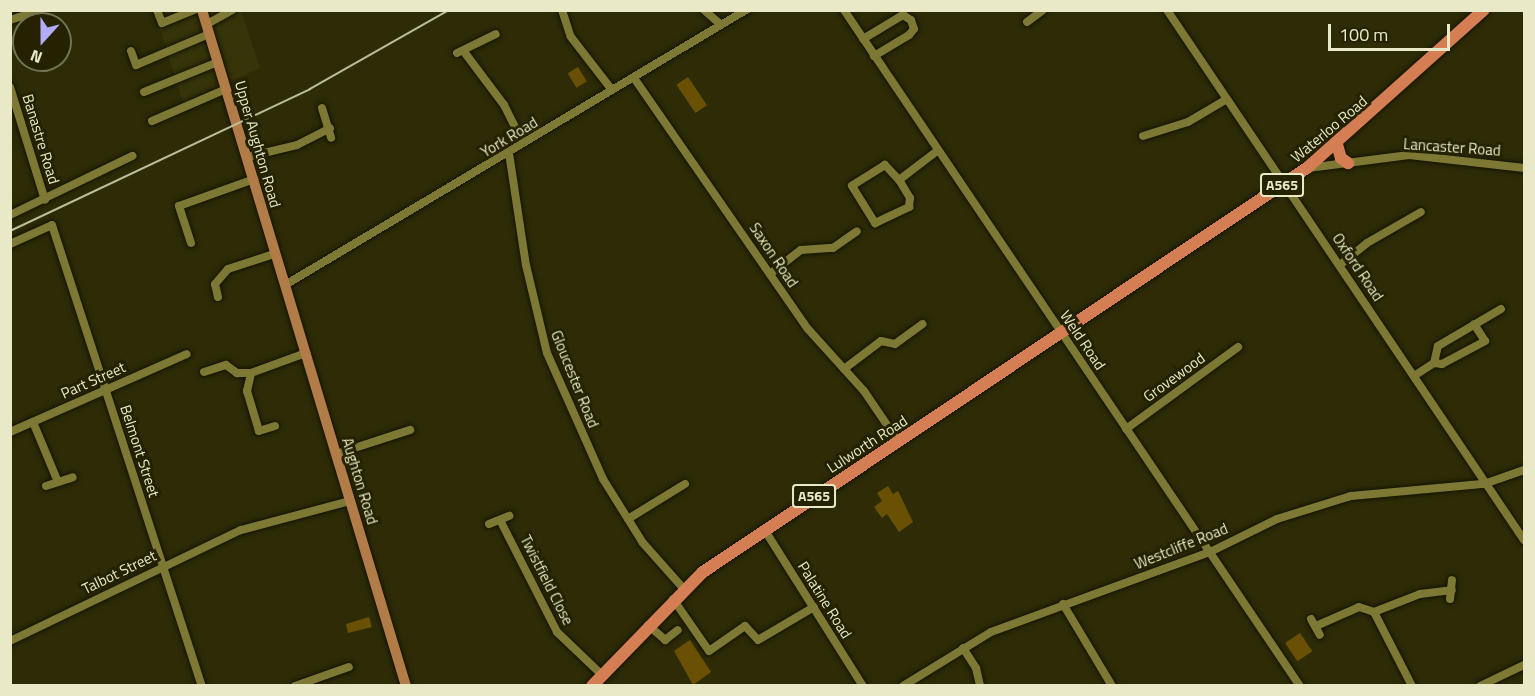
<!DOCTYPE html>
<style>
body{margin:0}
#map{position:relative;width:1535px;height:696px;overflow:hidden;background:#2e2c07;font-family:"Titillium Web",sans-serif}
div>[style]{position:absolute}
.built>*{inset:0;background:#363409}
.building>*{inset:0;background:#6a5004;transform-origin:0 0}
.roads{filter:drop-shadow(0 0 2px #151402) drop-shadow(0 0 2px #151402)}
.minor>*{height:8px;margin:-4px;padding:0 4px;transform-origin:4px;border-radius:4px;background:#7d7935}
.major>*{height:10px;margin:-5px;padding:0 5px;transform-origin:5px;border-radius:5px;background:#b27c48}
.highway>*{height:12px;margin:-6px;padding:0 6px;transform-origin:6px;border-radius:6px;background:#d57e54}
.rail>*{height:2px;margin:-1px;padding:0 1px;transform-origin:1px;border-radius:1px;background:#bebd9a}
span{translate:-50% -50%;white-space:nowrap;text-align:center;line-height:1.15;-webkit-text-stroke:6px #242200;paint-order:stroke}
.shield-label span{padding:2px 4px;background:#242200;border:2px solid;border-radius:4px;-webkit-text-stroke-width:0}
.shield-label{font-size:14px;color:#eae9c7;font-weight:700}
.street-label{font-size:15px;color:#eae9c7}
.frame{position:absolute;inset:0;border:12px solid #eae9c7;pointer-events:none}
.north{position:absolute;left:12px;top:12px;width:60px;height:60px;box-sizing:border-box;background:#242200;border:2px solid #737250;border-radius:50%;rotate:201deg;font-size:16px;font-weight:700;line-height:24px;text-align:center;color:#eae9c7}
.north::after{content:'';display:block;margin:auto;width:21px;height:27px;background:#b1adfa;clip-path:polygon(50% 0,100% 100%,50% 72%,0 100%)}
.scale{position:absolute;left:1328px;top:24px;width:122px;height:27px;box-sizing:border-box;border:3px solid #eae9c7;border-top:0;padding-left:8px;font-size:18px;line-height:21px;white-space:nowrap;color:#eae9c7;-webkit-text-stroke:4px #242200;paint-order:stroke}
</style>
<div id="map">
<div class="built">
<i style="clip-path:polygon(155px 11px,241px 11px,260px 68px,183px 103px)"></i>
</div>
<div class="building">
<i style="left:578px;top:67px;width:17px;height:12px;rotate:59deg"></i>
<i style="left:688px;top:77px;width:34px;height:14px;rotate:56deg"></i>
<i style="clip-path:polygon(888px 486px,893px 494px,898px 491px,913px 522px,899px 532px,887px 514px,882px 518px,874px 507px,882px 501px,877px 493px)"></i>
<i style="clip-path:polygon(369px 617px,372px 627px,348px 633px,346px 624px)"></i>
<i style="left:1300px;top:633px;width:22px;height:18px;rotate:56deg"></i>
<i style="clip-path:polygon(690px 640px,711px 672px,693px 685px,674px 651px)"></i>
</div>
<div class="roads">
<div class="minor">
<i style="left:157px;top:10px;width:14px;rotate:69deg"></i>
<i style="left:162px;top:23px;width:35px;rotate:-22deg"></i>
<i style="left:562px;top:10px;width:28px;rotate:72deg"></i>
<i style="left:571px;top:37px;width:67px;rotate:52.3deg"></i>
<i style="left:704px;top:10px;width:21px;rotate:41deg"></i>
<i style="left:844px;top:10px;width:815px;rotate:56deg"></i>
<i style="left:1167px;top:10px;width:639px;rotate:56.04deg"></i>
<i style="left:10px;top:20px;width:32px;rotate:-18deg"></i>
<i style="left:1027px;top:22px;width:20px;rotate:-37deg"></i>
<i style="left:207px;top:24px;width:29px;rotate:-29deg"></i>
<i style="left:863px;top:39px;width:47px;rotate:-31deg"></i>
<i style="left:903px;top:15px;width:9px;rotate:32deg"></i>
<i style="left:911px;top:20px;width:9px;rotate:72deg"></i>
<i style="left:914px;top:29px;width:8px;rotate:130deg"></i>
<i style="left:909px;top:35px;width:41px;rotate:149deg"></i>
<i style="left:131px;top:51px;width:15px;rotate:70deg"></i>
<i style="left:136px;top:65px;width:79px;rotate:-23deg"></i>
<i style="left:457px;top:53px;width:43px;rotate:-26deg"></i>
<i style="left:465px;top:53px;width:65px;rotate:53.1deg"></i>
<i style="left:504px;top:105px;width:42px;rotate:63.4deg"></i>
<i style="left:634px;top:78px;width:305px;rotate:55.3deg"></i>
<i style="left:808px;top:329px;width:84px;rotate:47.9deg"></i>
<i style="left:864px;top:391px;width:60px;rotate:55.8deg"></i>
<i style="left:10px;top:87px;width:118px;rotate:72.8deg"></i>
<i style="left:144px;top:92px;width:80px;rotate:-22.1deg"></i>
<i style="left:322px;top:108px;width:31px;rotate:73deg"></i>
<i style="left:152px;top:121px;width:81px;rotate:-23.4deg"></i>
<i style="left:1143px;top:136px;width:47px;rotate:-17.3deg"></i>
<i style="left:1188px;top:122px;width:45px;rotate:-30.5deg"></i>
<i style="left:509px;top:153px;width:113px;rotate:81.4deg"></i>
<i style="left:526px;top:265px;width:90px;rotate:76.6deg"></i>
<i style="left:547px;top:353px;width:138px;rotate:66deg"></i>
<i style="left:603px;top:479px;width:75px;rotate:58deg"></i>
<i style="left:643px;top:543px;width:60px;rotate:48.4deg"></i>
<i style="left:247px;top:157px;width:51px;rotate:-13.5deg"></i>
<i style="left:297px;top:145px;width:37px;rotate:-27deg"></i>
<i style="left:1308px;top:168px;width:102px;rotate:-7.3deg"></i>
<i style="left:1409px;top:155px;width:116px;rotate:6.4deg"></i>
<i style="left:899px;top:180px;width:21px;rotate:-133deg"></i>
<i style="left:885px;top:165px;width:39px;rotate:148deg"></i>
<i style="left:852px;top:186px;width:44px;rotate:58.1deg"></i>
<i style="left:875px;top:223px;width:38px;rotate:-25deg"></i>
<i style="left:909px;top:207px;width:9px;rotate:-84deg"></i>
<i style="left:910px;top:198px;width:21px;rotate:-121deg"></i>
<i style="left:899px;top:180px;width:48px;rotate:-37.3deg"></i>
<i style="left:10px;top:215px;width:136px;rotate:-25.8deg"></i>
<i style="left:191px;top:243px;width:39px;rotate:-108deg"></i>
<i style="left:179px;top:206px;width:80px;rotate:-19.8deg"></i>
<i style="left:10px;top:244px;width:46px;rotate:-24.3deg"></i>
<i style="left:52px;top:225px;width:485px;rotate:72deg"></i>
<i style="left:1340px;top:265px;width:35px;rotate:-39deg"></i>
<i style="left:1367px;top:243px;width:62px;rotate:-29.9deg"></i>
<i style="left:770px;top:274px;width:39px;rotate:-38deg"></i>
<i style="left:801px;top:250px;width:32px;rotate:-4deg"></i>
<i style="left:833px;top:248px;width:29px;rotate:-35deg"></i>
<i style="left:285px;top:285px;width:537px;rotate:-30.82deg"></i>
<i style="left:218px;top:297px;width:13px;rotate:-103deg"></i>
<i style="left:215px;top:284px;width:20px;rotate:-49deg"></i>
<i style="left:228px;top:269px;width:48px;rotate:-18.1deg"></i>
<i style="left:1434px;top:363px;width:8px;rotate:7deg"></i>
<i style="left:1442px;top:364px;width:49px;rotate:-28.1deg"></i>
<i style="left:1485px;top:341px;width:20px;rotate:-123deg"></i>
<i style="left:844px;top:369px;width:46px;rotate:-37.1deg"></i>
<i style="left:881px;top:341px;width:14px;rotate:12deg"></i>
<i style="left:895px;top:344px;width:34px;rotate:-36deg"></i>
<i style="left:204px;top:372px;width:23px;rotate:-18deg"></i>
<i style="left:226px;top:365px;width:14px;rotate:36deg"></i>
<i style="left:237px;top:373px;width:14px"></i>
<i style="left:1414px;top:376px;width:24px;rotate:-33deg"></i>
<i style="left:1434px;top:363px;width:17px;rotate:-77deg"></i>
<i style="left:1438px;top:346px;width:73px;rotate:-30.4deg"></i>
<i style="left:33px;top:422px;width:65px;rotate:67.4deg"></i>
<i style="left:275px;top:426px;width:17px;rotate:163deg"></i>
<i style="left:259px;top:431px;width:42px;rotate:-106.7deg"></i>
<i style="left:247px;top:391px;width:18px;rotate:-77deg"></i>
<i style="left:251px;top:373px;width:59px;rotate:-20deg"></i>
<i style="left:1126px;top:429px;width:139px;rotate:-36.2deg"></i>
<i style="left:10px;top:432px;width:193px;rotate:-23.8deg"></i>
<i style="left:336px;top:454px;width:78px;rotate:-18deg"></i>
<i style="left:46px;top:486px;width:28px;rotate:-18deg"></i>
<i style="left:628px;top:519px;width:67px;rotate:-31.6deg"></i>
<i style="left:500px;top:520px;width:126px;rotate:63deg"></i>
<i style="left:557px;top:632px;width:61px;rotate:43.7deg"></i>
<i style="left:489px;top:524px;width:22px;rotate:-22deg"></i>
<i style="left:764px;top:529px;width:186px;rotate:57.8deg"></i>
<i style="left:673px;top:599px;width:63px;rotate:55.3deg"></i>
<i style="left:709px;top:651px;width:44px;rotate:-34.8deg"></i>
<i style="left:745px;top:626px;width:19px;rotate:47deg"></i>
<i style="left:758px;top:640px;width:65px;rotate:-30.5deg"></i>
<i style="left:1450px;top:599px;width:19px;rotate:-84deg"></i>
<i style="left:1063px;top:604px;width:96px;rotate:59.1deg"></i>
<i style="left:1311px;top:619px;width:18px;rotate:61deg"></i>
<i style="left:648px;top:625px;width:23px;rotate:41deg"></i>
<i style="left:665px;top:640px;width:16px;rotate:-38deg"></i>
<i style="left:1316px;top:626px;width:47px;rotate:-23.8deg"></i>
<i style="left:1359px;top:607px;width:16px;rotate:18deg"></i>
<i style="left:10px;top:641px;width:256px;rotate:-25.7deg"></i>
<i style="left:241px;top:530px;width:113px;rotate:-14.9deg"></i>
<i style="left:963px;top:648px;width:24px;rotate:57deg"></i>
<i style="left:976px;top:668px;width:18px;rotate:77deg"></i>
<i style="left:295px;top:686px;width:57px;rotate:-19.4deg"></i>
<i style="left:903px;top:686px;width:103px;rotate:-31.5deg"></i>
<i style="left:991px;top:632px;width:233px;rotate:-20.1deg"></i>
<i style="left:1210px;top:552px;width:75px;rotate:-26.2deg"></i>
<i style="left:1277px;top:519px;width:77px;rotate:-17.3deg"></i>
<i style="left:1351px;top:496px;width:134px;rotate:-5.2deg"></i>
<i style="left:1484px;top:484px;width:42px;rotate:-19.3deg"></i>
<i style="left:1412px;top:686px;width:83px;rotate:-117.2deg"></i>
<i style="left:1374px;top:612px;width:49px;rotate:-21.4deg"></i>
<i style="left:1420px;top:594px;width:32px;rotate:-7deg"></i>
<i style="left:1480px;top:686px;width:49px;rotate:-25.5deg"></i>
</div>
<div class="major">
<i style="left:202px;top:10px;width:706px;rotate:73.21deg"></i>
</div>
<div class="highway">
<i style="left:1336px;top:141px;width:18px;rotate:74deg"></i>
<i style="left:1341px;top:158px;width:9px;rotate:36deg"></i>
<i style="left:592px;top:686px;width:159px;rotate:-45.8deg"></i>
<i style="left:703px;top:572px;width:727px;rotate:-33.78deg"></i>
<i style="left:1307px;top:168px;width:237px;rotate:-41.8deg"></i>
</div>
</div>
<div class="rail">
<i style="left:10px;top:231px;width:332px;rotate:-25.3deg"></i>
<i style="left:310px;top:89px;width:160px;rotate:-29.6deg"></i>
</div>
<div class="shield-label">
<span style="left:1282px;top:185px">A565</span>
<span style="left:814px;top:496px">A565</span>
</div>
<div class="street-label">
<span style="left:1329px;top:129px;rotate:-40deg">Waterloo Road</span>
<span style="left:509px;top:137px;rotate:-31deg">York Road</span>
<span style="left:41px;top:139px;rotate:73deg">Banastre Road</span>
<span style="left:258px;top:144px;rotate:74deg">Upper Aughton Road</span>
<span style="left:1452px;top:147px;rotate:4deg">Lancaster Road</span>
<span style="left:774px;top:255px;rotate:56deg">Saxon Road</span>
<span style="left:1358px;top:267px;rotate:56deg">Oxford Road</span>
<span style="left:1083px;top:340px;rotate:56deg">Weld Road</span>
<span style="left:1174px;top:377px;rotate:-36deg">Grovewood</span>
<span style="left:575px;top:379px;rotate:68deg">Gloucester Road</span>
<span style="left:93px;top:380px;rotate:-24deg">Part Street</span>
<span style="left:867px;top:444px;rotate:-33deg">Lulworth Road</span>
<span style="left:140px;top:451px;rotate:72deg">Belmont Street</span>
<span style="left:360px;top:481px;rotate:73deg">Aughton Road</span>
<span style="left:1181px;top:546px;rotate:-22deg">Westcliffe Road</span>
<span style="left:119px;top:572px;rotate:-26deg">Talbot Street</span>
<span style="left:547px;top:580px;rotate:63deg">Twistfield Close</span>
<span style="left:825px;top:600px;rotate:58deg">Palatine Road</span>
</div>
<div class="frame"></div>
<div class="north">N</div>
<div class="scale">100 m</div>
</div>
